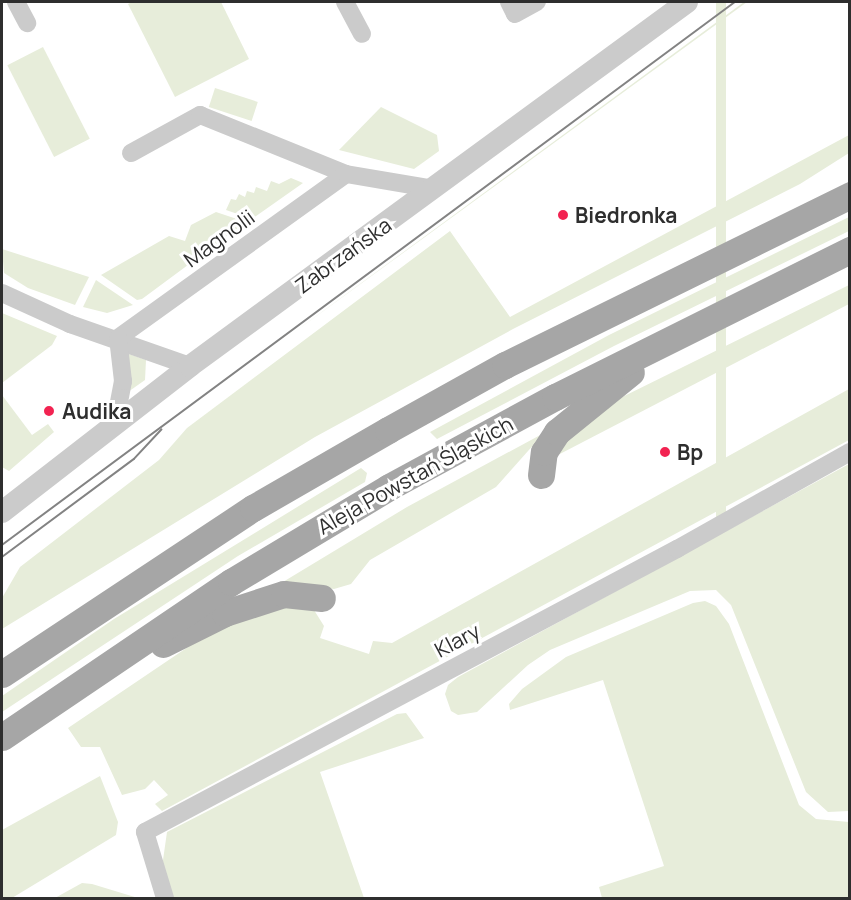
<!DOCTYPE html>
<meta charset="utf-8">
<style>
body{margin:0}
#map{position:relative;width:851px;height:900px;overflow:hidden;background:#fff;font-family:Manrope,sans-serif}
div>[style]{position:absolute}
.green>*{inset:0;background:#e7edda;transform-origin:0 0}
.minor>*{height:18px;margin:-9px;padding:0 9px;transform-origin:9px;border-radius:9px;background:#cbcbcb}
.tertiary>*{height:22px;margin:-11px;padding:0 11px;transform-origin:11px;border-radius:11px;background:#cbcbcb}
.primary>*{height:27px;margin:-13.5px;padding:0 13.5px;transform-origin:13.5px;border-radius:13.5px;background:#a6a6a6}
.tram>*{height:1.5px;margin:-0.75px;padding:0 0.75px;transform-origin:0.75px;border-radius:0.75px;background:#838383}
.dots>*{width:16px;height:16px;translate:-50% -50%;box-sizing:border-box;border:3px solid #fff;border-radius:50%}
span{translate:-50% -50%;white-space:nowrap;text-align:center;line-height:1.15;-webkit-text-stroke:6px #fff;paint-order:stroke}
.poi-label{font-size:21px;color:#2e2e2e;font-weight:700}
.left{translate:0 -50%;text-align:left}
.street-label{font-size:21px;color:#2e2e2e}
.frame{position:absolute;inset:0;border:3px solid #2e2e2e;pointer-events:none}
</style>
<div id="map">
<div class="green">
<i style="clip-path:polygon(132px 2px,221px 2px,249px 59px,175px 97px,128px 4px)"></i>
<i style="left:716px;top:2px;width:10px;height:552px"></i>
<i style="clip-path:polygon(744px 2px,747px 2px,281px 342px)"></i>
<i style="left:43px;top:47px;width:103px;height:40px;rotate:63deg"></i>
<i style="left:215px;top:88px;width:45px;height:20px;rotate:18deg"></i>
<i style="clip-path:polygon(381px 107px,437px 135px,439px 151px,414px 169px,339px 150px)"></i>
<i style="clip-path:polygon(849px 135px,849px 153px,800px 184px,513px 329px,315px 437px,2px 629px,2px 598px,20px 567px,159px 460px,187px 428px,450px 231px,510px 317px)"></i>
<i style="clip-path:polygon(291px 178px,303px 183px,252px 219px,226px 210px,231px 199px,236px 200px,239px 194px,245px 197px,247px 191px,254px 193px,256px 187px,267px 191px,271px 181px,279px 184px)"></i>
<i style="clip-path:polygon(216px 212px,246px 222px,142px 299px,137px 300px,101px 275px,169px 236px,185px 241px,191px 225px)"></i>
<i style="clip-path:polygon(849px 217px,849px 231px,614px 346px,437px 439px,430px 432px,609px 335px)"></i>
<i style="clip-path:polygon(2px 249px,89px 277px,75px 305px,28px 288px,4px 273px)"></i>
<i style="clip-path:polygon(96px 280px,133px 305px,107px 313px,83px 307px)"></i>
<i style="clip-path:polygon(849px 285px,849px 304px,556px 456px,556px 452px,602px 407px)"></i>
<i style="clip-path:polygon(2px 313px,57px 336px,52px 345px,2px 383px)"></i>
<i style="clip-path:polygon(129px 354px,146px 360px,145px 380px,128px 392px)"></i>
<i style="clip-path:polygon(849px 389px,849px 440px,162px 811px,155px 804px,168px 795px,154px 780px,145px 789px,122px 795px,100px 747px,81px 747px,68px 728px,225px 622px,281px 604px,314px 610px,324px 626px,320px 638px,369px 654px,373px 641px,392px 643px)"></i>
<i style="clip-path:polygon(2px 395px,32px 435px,48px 424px,54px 432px,9px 471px,2px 467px)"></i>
<i style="clip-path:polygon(544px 433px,496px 487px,370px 560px,351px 584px,334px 589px,306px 585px,268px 591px,407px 507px)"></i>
<i style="clip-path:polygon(849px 464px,849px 811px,828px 812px,806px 792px,731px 605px,716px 590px,690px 591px,550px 650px,528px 665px,477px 712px,458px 715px,451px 711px,445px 694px,448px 685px,458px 677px)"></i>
<i style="clip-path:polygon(361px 468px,367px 473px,365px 482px,238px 556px,2px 712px,2px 696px,114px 619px)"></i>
<i style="clip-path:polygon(705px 601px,716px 606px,729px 624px,799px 805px,816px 819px,849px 822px,849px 898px,602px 898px,599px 887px,664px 866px,603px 680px,510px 710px,509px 704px,522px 689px,566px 657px,693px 603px)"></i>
<i style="clip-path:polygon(406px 713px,424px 738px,320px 772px,364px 898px,172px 898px,162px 867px,167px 832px,397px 714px)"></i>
<i style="clip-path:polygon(100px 776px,118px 822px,116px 835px,12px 898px,2px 898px,2px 830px)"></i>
<i style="clip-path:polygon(82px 883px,92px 884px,138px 898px,55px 898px)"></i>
</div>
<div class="minor">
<i style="left:16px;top:2px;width:24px;rotate:62deg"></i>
<i style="left:345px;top:2px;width:36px;rotate:62deg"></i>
<i style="left:509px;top:2px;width:13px;rotate:63deg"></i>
<i style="left:515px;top:14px;width:25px;rotate:-29deg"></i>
<i style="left:131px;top:153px;width:79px;rotate:-28.8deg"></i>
<i style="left:200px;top:115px;width:157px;rotate:22deg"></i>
<i style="left:2px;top:293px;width:75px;rotate:24.5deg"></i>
<i style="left:70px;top:324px;width:127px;rotate:19.3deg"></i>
<i style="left:118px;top:338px;width:281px;rotate:-35.7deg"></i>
<i style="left:346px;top:174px;width:89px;rotate:9.7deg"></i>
<i style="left:115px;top:423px;width:43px;rotate:-79.2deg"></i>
<i style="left:123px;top:381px;width:43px;rotate:-96.6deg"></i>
<i style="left:165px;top:898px;width:69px;rotate:-106.9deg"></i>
<i style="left:145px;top:832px;width:603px;rotate:-28.01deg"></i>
<i style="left:677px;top:549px;width:198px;rotate:-29.3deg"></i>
</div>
<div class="tertiary">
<i style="left:2px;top:512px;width:238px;rotate:-37.8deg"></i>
<i style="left:190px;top:366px;width:616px;rotate:-36.22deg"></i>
</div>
<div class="primary">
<i style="left:541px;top:475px;width:23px;rotate:-83deg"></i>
<i style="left:544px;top:452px;width:24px;rotate:-57deg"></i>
<i style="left:557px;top:432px;width:95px;rotate:-39deg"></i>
<i style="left:163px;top:644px;width:69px;rotate:-26.6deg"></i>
<i style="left:225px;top:613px;width:62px;rotate:-17.9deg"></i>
<i style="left:284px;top:594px;width:38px;rotate:6deg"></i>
<i style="left:2px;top:674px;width:301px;rotate:-33.5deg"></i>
<i style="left:253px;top:508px;width:156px;rotate:-30deg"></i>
<i style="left:388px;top:430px;width:134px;rotate:-29.1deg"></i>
<i style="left:505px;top:365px;width:385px;rotate:-26.2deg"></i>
<i style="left:2px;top:737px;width:277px;rotate:-34.1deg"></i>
<i style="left:231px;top:582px;width:184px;rotate:-31deg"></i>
<i style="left:389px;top:487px;width:189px;rotate:-28.5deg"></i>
<i style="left:555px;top:397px;width:330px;rotate:-26.5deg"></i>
</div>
<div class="tram">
<i style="left:2px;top:545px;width:912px;rotate:-36.53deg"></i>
<i style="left:2px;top:557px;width:164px;rotate:-36.6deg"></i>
<i style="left:134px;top:459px;width:40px;rotate:-47deg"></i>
</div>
<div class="dots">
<i style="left:563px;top:215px;background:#f22351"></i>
<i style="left:49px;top:411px;background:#f22351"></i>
<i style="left:665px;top:452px;background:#f22351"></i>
</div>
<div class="poi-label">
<span class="left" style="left:575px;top:215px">Biedronka</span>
<span class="left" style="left:62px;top:411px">Audika</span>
<span class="left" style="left:677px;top:452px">Bp</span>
</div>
<div class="street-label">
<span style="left:219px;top:238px;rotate:-36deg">Magnolii</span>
<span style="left:343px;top:255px;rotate:-36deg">Zabrzańska</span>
<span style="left:415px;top:475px;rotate:-29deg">Aleja Powstań Śląskich</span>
<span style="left:457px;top:640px;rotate:-28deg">Klary</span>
</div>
<div class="frame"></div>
</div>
